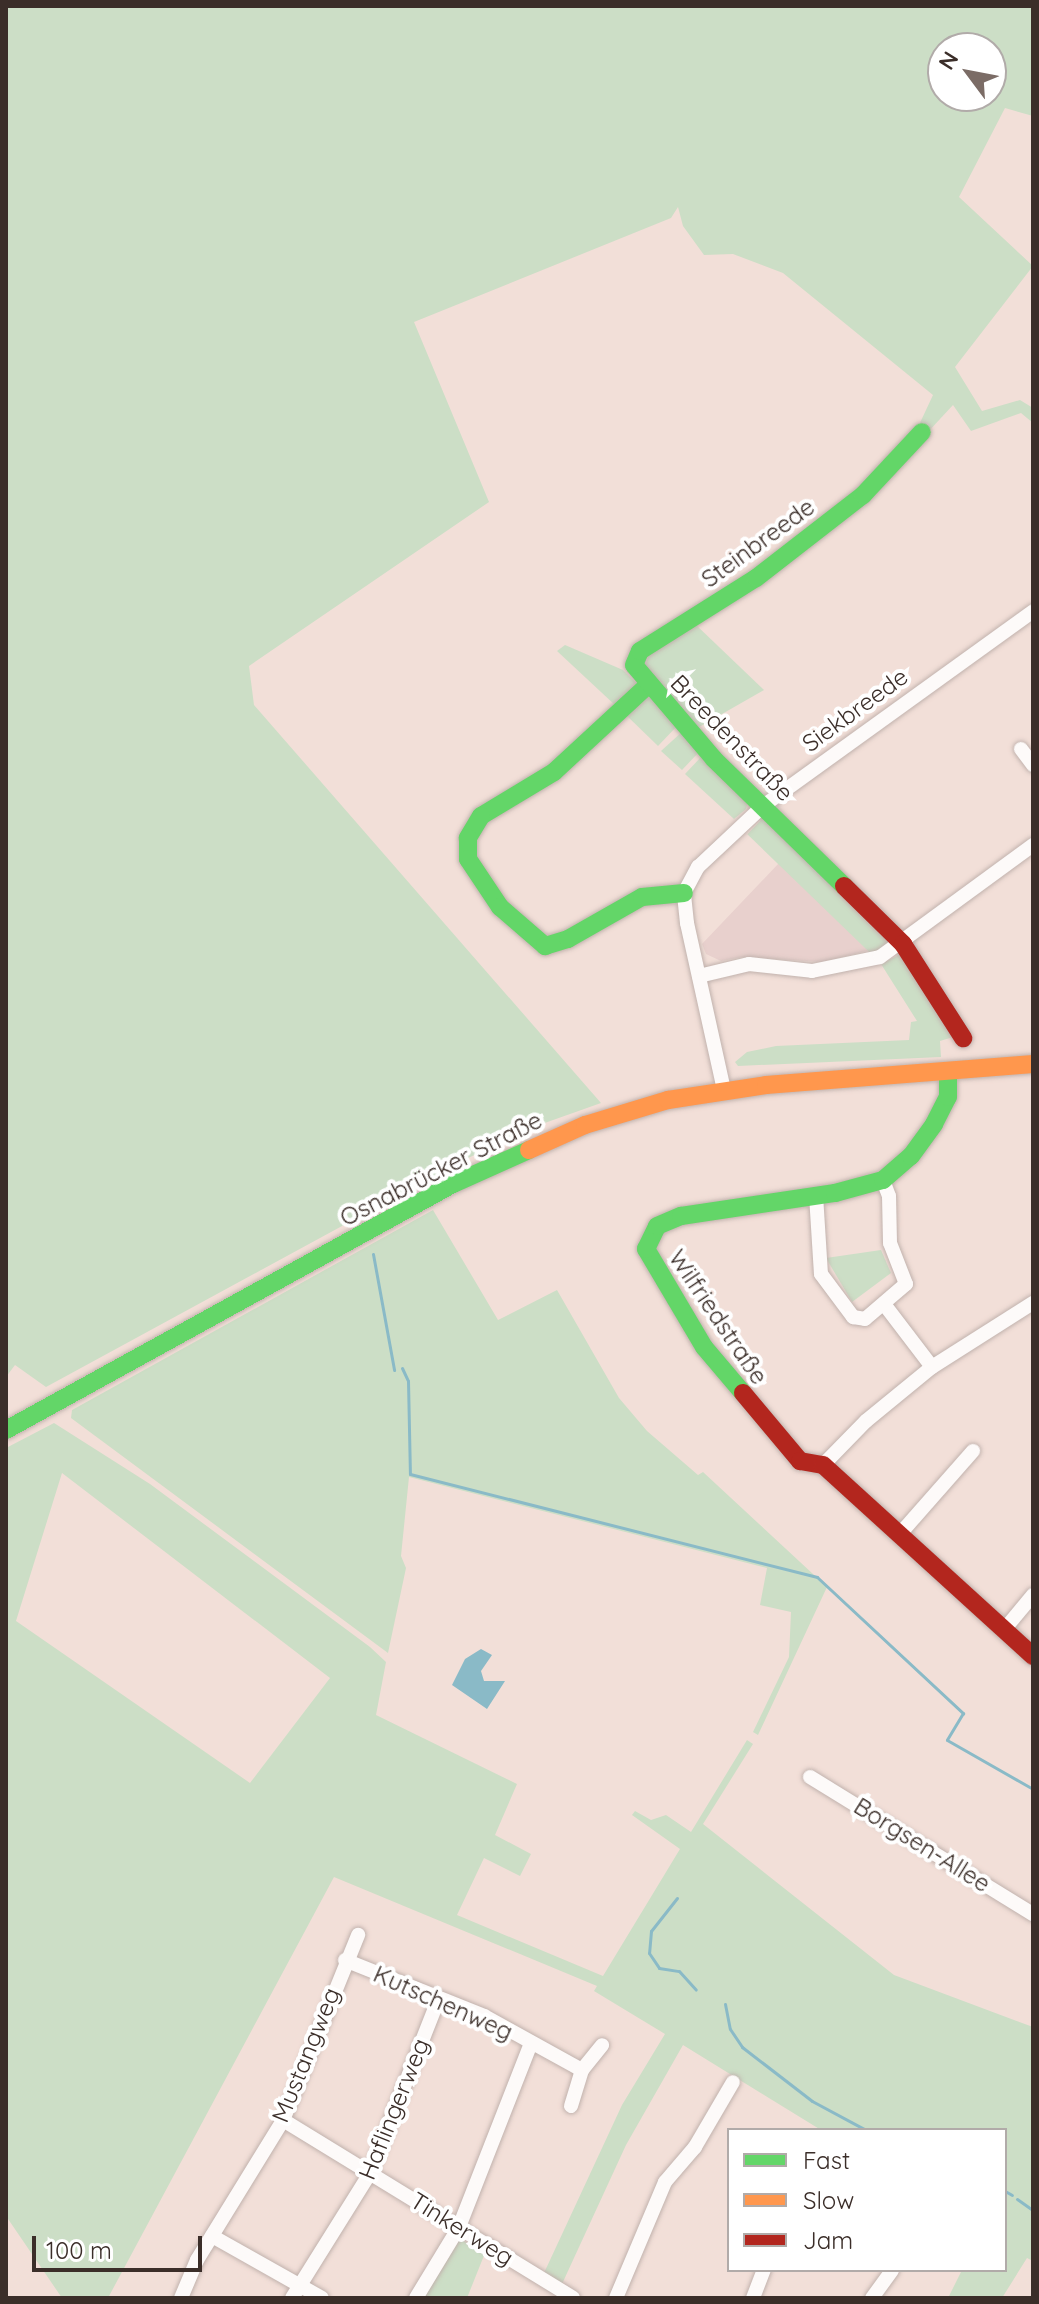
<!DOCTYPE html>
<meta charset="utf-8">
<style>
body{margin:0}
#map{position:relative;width:1039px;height:2304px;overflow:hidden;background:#f2dfd8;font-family:Quicksand,sans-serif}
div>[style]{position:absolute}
.education>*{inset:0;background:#e8d0cd}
.green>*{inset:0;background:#ccdec6;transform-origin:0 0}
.water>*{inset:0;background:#8abac7}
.stream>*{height:3px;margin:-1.5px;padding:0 1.5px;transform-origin:1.5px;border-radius:1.5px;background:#8abac7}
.roads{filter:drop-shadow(0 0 2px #c1b2ad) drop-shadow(0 0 2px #c1b2ad)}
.street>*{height:14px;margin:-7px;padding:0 7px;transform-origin:7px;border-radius:7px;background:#fdfaf9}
.fast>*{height:18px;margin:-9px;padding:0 9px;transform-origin:9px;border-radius:9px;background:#63d668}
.slow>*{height:18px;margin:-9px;padding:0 9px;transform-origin:9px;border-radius:9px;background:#ff974d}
.jam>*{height:18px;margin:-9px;padding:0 9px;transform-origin:9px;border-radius:9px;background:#b3261e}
span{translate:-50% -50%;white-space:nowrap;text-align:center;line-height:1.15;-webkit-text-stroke:8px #fff;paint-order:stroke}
.street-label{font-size:24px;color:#3b2e29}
.frame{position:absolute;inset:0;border:8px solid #3b2e29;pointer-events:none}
.legend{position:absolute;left:727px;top:2128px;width:280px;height:144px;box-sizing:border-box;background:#fff;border:2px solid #b1aba9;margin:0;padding:10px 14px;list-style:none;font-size:24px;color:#3b2e29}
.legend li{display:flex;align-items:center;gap:16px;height:40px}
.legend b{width:40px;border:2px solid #b1aba9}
.north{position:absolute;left:927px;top:32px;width:80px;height:80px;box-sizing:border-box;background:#fff;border:2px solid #b1aba9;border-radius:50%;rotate:302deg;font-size:22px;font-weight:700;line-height:32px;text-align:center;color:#3b2e29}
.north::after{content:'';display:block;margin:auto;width:28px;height:36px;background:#7b6c66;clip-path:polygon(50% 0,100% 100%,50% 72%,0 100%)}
.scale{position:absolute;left:32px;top:2236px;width:170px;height:36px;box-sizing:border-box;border:4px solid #3b2e29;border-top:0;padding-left:10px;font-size:24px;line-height:28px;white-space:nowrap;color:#3b2e29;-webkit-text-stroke:6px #fff;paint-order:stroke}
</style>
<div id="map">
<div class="education">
<i style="clip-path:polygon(779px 863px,870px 950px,823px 962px,742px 957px,721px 961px,706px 954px,702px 944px)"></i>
</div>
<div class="green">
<i style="clip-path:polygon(evenodd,6px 6px,1033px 6px,1033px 116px,1005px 108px,959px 197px,1033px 266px,955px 367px,982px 411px,1020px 400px,1033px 408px,1033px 423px,1021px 413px,971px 431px,953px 405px,927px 433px,919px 425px,933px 395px,783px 273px,733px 254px,704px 255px,683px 226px,678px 207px,671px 218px,414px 322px,489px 502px,249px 666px,254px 705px,601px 1103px,525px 1130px,458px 1163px,46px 1387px,15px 1365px,6px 1377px,6px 6px,943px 48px,991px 48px,991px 96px,943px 96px,943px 48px)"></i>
<i style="clip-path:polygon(694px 623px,764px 690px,694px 730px,645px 666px,650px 652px)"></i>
<i style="clip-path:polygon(565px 645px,623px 670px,637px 684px,616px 706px,557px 651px)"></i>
<i style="clip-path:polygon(657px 697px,679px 724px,658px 746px,624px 713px,638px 699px)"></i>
<i style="clip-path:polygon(683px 731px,700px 751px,682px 770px,661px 751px)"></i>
<i style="clip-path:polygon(701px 757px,748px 800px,746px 809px,734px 819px,685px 774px)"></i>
<i style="left:764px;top:817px;width:177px;height:24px;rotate:44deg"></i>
<i style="clip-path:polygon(903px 953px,953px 1037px,940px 1041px,941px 1057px,738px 1066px,735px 1062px,747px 1052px,776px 1046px,909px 1040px,911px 1022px,917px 1021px,881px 964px)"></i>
<i style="clip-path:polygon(433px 1210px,498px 1320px,557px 1290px,619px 1398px,647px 1431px,698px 1475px,703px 1472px,827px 1587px,758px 1735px,753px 1732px,789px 1657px,791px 1612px,760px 1605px,767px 1568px,409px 1477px,401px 1556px,406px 1568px,388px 1653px,71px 1418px,72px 1410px)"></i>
<i style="clip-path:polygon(881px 1250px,891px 1273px,852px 1302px,826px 1258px)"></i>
<i style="clip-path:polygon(evenodd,54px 1423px,150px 1484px,370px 1647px,386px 1662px,376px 1715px,517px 1784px,495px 1835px,531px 1854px,520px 1876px,484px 1858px,457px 1915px,603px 1976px,680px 1849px,632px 1815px,635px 1811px,651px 1820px,666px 1815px,691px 1832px,747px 1740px,753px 1744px,703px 1824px,894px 1975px,1033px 2027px,1033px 2261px,1027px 2258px,1002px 2298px,948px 2298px,962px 2270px,1005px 2270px,1005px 2130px,821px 2130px,683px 2045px,626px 2145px,562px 2284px,544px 2273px,622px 2105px,665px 2034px,594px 1991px,597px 1986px,334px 1877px,108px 2298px,62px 2298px,6px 2216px,6px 1448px,54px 1423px,62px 1473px,330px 1678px,250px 1783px,16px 1621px,62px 1473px)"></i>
<i style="clip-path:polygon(460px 2239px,485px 2253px,467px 2298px,423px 2298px)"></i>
</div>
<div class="water">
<i style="clip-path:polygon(481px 1649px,492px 1655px,481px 1671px,484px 1681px,505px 1681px,487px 1709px,452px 1685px,465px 1659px)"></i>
</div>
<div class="stream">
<i style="left:373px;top:1254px;width:118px;rotate:79.7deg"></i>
<i style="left:402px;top:1368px;width:14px;rotate:65deg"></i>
<i style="left:408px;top:1381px;width:93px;rotate:88.8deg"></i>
<i style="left:410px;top:1474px;width:420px;rotate:14.2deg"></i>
<i style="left:817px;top:1577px;width:200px;rotate:43deg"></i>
<i style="left:963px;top:1713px;width:31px;rotate:121deg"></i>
<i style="left:947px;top:1740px;width:99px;rotate:29.7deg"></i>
<i style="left:677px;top:1898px;width:42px;rotate:128.2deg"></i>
<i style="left:651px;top:1931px;width:22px;rotate:95deg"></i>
<i style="left:649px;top:1953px;width:18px;rotate:56deg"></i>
<i style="left:659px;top:1968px;width:20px;rotate:9deg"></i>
<i style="left:679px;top:1971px;width:25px;rotate:48deg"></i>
<i style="left:725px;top:2004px;width:25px;rotate:79deg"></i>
<i style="left:730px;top:2029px;width:22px;rotate:56deg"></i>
<i style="left:742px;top:2047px;width:88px;rotate:37.6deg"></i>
<i style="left:812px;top:2101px;width:61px;rotate:28.2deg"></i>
<i style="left:1005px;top:2191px;width:8px;rotate:30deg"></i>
<i style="left:1017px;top:2199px;width:19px;rotate:35deg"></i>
</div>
<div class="roads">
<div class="street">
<i style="left:1021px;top:749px;width:20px;rotate:53deg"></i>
<i style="left:699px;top:976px;width:51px;rotate:-13.5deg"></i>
<i style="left:749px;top:964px;width:63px;rotate:6.3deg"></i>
<i style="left:812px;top:971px;width:69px;rotate:-11.6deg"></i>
<i style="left:880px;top:957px;width:190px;rotate:-36.2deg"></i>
<i style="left:724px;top:1090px;width:171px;rotate:-102.5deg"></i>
<i style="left:687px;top:923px;width:30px;rotate:-96deg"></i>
<i style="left:684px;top:893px;width:30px;rotate:-62deg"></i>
<i style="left:698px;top:867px;width:89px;rotate:-43.2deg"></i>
<i style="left:763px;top:806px;width:333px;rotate:-35.8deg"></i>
<i style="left:816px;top:1195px;width:79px;rotate:86.4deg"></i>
<i style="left:821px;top:1274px;width:54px;rotate:53.3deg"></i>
<i style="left:853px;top:1317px;width:12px;rotate:9deg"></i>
<i style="left:865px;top:1319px;width:54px;rotate:-40.5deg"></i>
<i style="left:906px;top:1284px;width:44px;rotate:-111.3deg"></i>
<i style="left:890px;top:1243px;width:47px;rotate:-91.2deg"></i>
<i style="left:889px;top:1196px;width:17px;rotate:-111deg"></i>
<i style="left:884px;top:1304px;width:79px;rotate:52.7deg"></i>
<i style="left:823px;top:1465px;width:62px;rotate:-45.7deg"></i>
<i style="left:866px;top:1421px;width:85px;rotate:-39.3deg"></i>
<i style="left:932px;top:1367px;width:120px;rotate:-32.4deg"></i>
<i style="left:899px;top:1535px;width:112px;rotate:-48.6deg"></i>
<i style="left:1003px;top:1631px;width:47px;rotate:-50.2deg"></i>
<i style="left:810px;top:1777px;width:262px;rotate:31.6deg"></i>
<i style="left:345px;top:1960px;width:150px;rotate:21.9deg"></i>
<i style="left:484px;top:2016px;width:112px;rotate:28.9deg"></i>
<i style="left:582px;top:2070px;width:32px;rotate:-51deg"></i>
<i style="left:571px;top:2106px;width:38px;rotate:-73deg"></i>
<i style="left:283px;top:2120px;width:340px;rotate:31.5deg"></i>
<i style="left:212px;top:2236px;width:126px;rotate:29.4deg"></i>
<i style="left:181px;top:2298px;width:41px;rotate:-67.2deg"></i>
<i style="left:197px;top:2260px;width:164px;rotate:-58.4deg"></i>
<i style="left:283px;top:2120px;width:200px;rotate:-67.9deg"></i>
<i style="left:292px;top:2298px;width:147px;rotate:-58deg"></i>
<i style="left:370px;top:2173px;width:188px;rotate:-68.5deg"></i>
<i style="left:416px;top:2298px;width:83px;rotate:-58.8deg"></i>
<i style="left:459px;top:2227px;width:198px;rotate:-68.6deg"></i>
<i style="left:616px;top:2298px;width:126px;rotate:-67.1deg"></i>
<i style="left:665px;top:2182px;width:46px;rotate:-49.4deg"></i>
<i style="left:695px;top:2147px;width:75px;rotate:-59.7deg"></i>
<i style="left:753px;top:2298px;width:30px;rotate:-69deg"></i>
<i style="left:872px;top:2298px;width:34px;rotate:-54deg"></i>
</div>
<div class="fast">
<i style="left:648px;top:685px;width:128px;rotate:137.2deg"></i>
<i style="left:554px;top:772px;width:85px;rotate:148.9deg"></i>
<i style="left:481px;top:816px;width:26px;rotate:121deg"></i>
<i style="left:468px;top:838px;width:21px;rotate:90deg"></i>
<i style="left:468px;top:859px;width:58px;rotate:56.3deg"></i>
<i style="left:500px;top:907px;width:60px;rotate:40.9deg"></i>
<i style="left:545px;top:946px;width:24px;rotate:-17deg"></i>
<i style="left:568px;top:939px;width:85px;rotate:-29.6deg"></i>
<i style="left:642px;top:897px;width:42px;rotate:-5.4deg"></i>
<i style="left:844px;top:886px;width:182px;rotate:-135.7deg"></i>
<i style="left:714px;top:759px;width:123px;rotate:-130.4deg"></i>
<i style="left:634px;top:665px;width:15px;rotate:-67deg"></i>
<i style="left:640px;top:651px;width:137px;rotate:-32.2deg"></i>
<i style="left:756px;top:578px;width:135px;rotate:-37.8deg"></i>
<i style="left:863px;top:495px;width:86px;rotate:-46.9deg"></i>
<i style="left:743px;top:1393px;width:60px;rotate:-130.3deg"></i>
<i style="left:704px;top:1347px;width:114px;rotate:-120.6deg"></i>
<i style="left:646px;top:1249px;width:25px;rotate:-64deg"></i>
<i style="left:657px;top:1226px;width:26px;rotate:-23deg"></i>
<i style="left:681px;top:1216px;width:156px;rotate:-8.5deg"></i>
<i style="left:835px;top:1193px;width:50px;rotate:-15.2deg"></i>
<i style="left:883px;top:1180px;width:37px;rotate:-41deg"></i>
<i style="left:911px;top:1156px;width:39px;rotate:-54deg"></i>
<i style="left:934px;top:1124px;width:30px;rotate:-63deg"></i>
<i style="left:948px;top:1097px;width:24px;rotate:-90deg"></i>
<i style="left:6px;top:1430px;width:510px;rotate:-28.83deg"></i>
<i style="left:453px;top:1184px;width:83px;rotate:-24.1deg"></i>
</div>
<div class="slow">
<i style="left:529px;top:1150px;width:61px;rotate:-24.1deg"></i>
<i style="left:585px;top:1125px;width:87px;rotate:-16.8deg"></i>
<i style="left:668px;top:1100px;width:99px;rotate:-8.7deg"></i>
<i style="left:766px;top:1085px;width:268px;rotate:-4.5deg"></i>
</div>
<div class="jam">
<i style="left:844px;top:886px;width:83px;rotate:44.5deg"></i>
<i style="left:903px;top:944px;width:112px;rotate:57.4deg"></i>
<i style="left:743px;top:1393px;width:89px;rotate:50deg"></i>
<i style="left:800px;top:1461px;width:23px;rotate:10deg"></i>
<i style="left:823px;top:1465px;width:284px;rotate:42.3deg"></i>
</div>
</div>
<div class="street-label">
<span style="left:758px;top:543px;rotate:-36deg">Steinbreede</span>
<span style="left:855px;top:710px;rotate:-36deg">Siekbreede</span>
<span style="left:732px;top:738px;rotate:46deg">Breedenstraße</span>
<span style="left:441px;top:1169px;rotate:-27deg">Osnabrücker Straße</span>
<span style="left:718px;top:1317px;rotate:56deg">Wilfriedstraße</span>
<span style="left:922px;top:1845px;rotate:32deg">Borgsen-Allee</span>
<span style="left:443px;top:2003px;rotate:24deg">Kutschenweg</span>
<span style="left:306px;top:2055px;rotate:-68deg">Mustangweg</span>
<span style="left:394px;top:2109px;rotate:-68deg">Haflingerweg</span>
<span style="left:462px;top:2229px;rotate:32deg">Tinkerweg</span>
</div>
<div class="frame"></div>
<ul class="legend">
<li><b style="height:10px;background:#63d668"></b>Fast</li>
<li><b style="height:10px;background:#ff974d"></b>Slow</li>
<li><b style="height:10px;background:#b3261e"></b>Jam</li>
</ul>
<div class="north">N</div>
<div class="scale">100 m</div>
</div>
